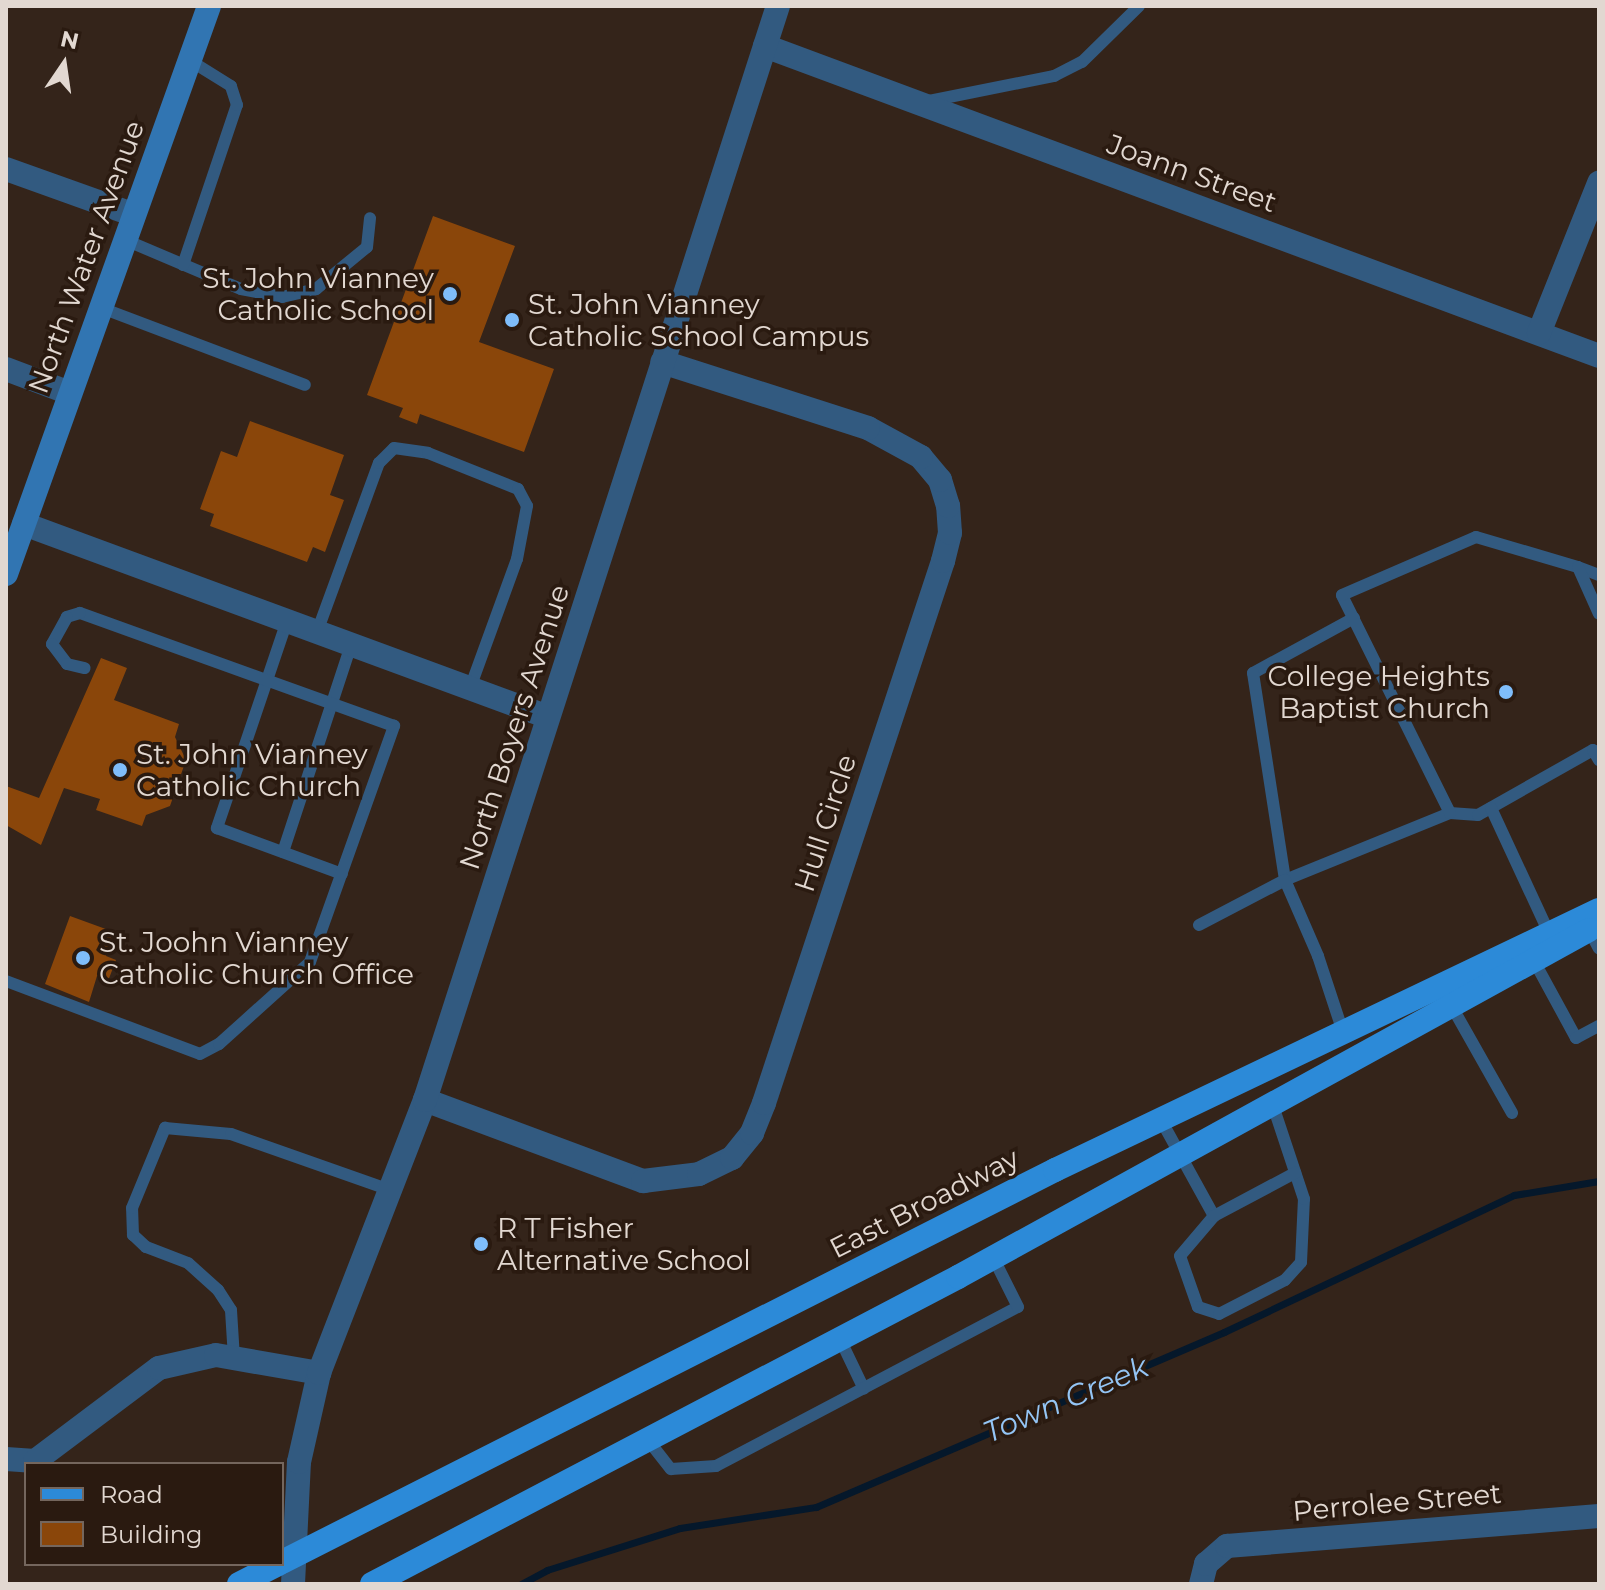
<!DOCTYPE html>
<style>
body{margin:0}
#map{position:relative;width:1605px;height:1590px;overflow:hidden;background:#34241a;font-family:Montserrat,sans-serif}
div>[style]{position:absolute}
.stream>*{height:7px;margin:-3.5px;padding:0 3.5px;transform-origin:3.5px;border-radius:3.5px;background:#05182b}
.building>*{inset:0;background:#8a460a}
.lane>*{height:12px;margin:-6px;padding:0 6px;transform-origin:6px;border-radius:6px;background:#325a80}
.street>*{height:24px;margin:-12px;padding:0 12px;transform-origin:12px;border-radius:12px;background:#325a80}
.secondary>*{height:24px;margin:-12px;padding:0 12px;transform-origin:12px;border-radius:12px;background:#3175b2}
.primary>*{height:24px;margin:-12px;padding:0 12px;transform-origin:12px;border-radius:12px;background:#2c8ad8}
.dots>*{width:22px;height:22px;translate:-50% -50%;box-sizing:border-box;border:4px solid #2a1a10;border-radius:50%}
span{translate:-50% -50%;white-space:nowrap;text-align:center;line-height:1.15;-webkit-text-stroke:7px #2a1a10;paint-order:stroke}
.street-label{font-size:28px;color:#e2d8d1}
.poi-label{font-size:28px;color:#e2d8d1}
.right{translate:-100% -50%;text-align:right}
.left{translate:0 -50%;text-align:left}
.water-label{font-size:30px;color:#94c5f5;font-style:italic}
.frame{position:absolute;inset:0;border:8px solid #e2d8d1;pointer-events:none}
.legend{position:absolute;left:24px;top:1462px;width:260px;height:104px;box-sizing:border-box;background:#2a1a10;border:2px solid #74665d;margin:0;padding:10px 14px;list-style:none;font-size:24px;color:#e2d8d1}
.legend li{display:flex;align-items:center;gap:16px;height:40px}
.legend b{width:40px;border:2px solid #74665d}
.north{position:absolute;left:24px;top:24px;width:80px;height:80px;-webkit-text-stroke:6px #2a1a10;paint-order:stroke;rotate:13deg;font-size:22px;font-weight:700;line-height:32px;text-align:center;color:#e2d8d1}
.north::after{content:'';display:block;margin:auto;width:28px;height:36px;background:#e2d8d1;clip-path:polygon(50% 0,100% 100%,50% 72%,0 100%)}
</style>
<div id="map">
<div class="stream">
<i style="left:521px;top:1584px;width:30px;rotate:-28deg"></i>
<i style="left:547px;top:1570px;width:139px;rotate:-17.5deg"></i>
<i style="left:680px;top:1528px;width:138px;rotate:-8.8deg"></i>
<i style="left:816px;top:1507px;width:444px;rotate:-23.2deg"></i>
<i style="left:1224px;top:1332px;width:321px;rotate:-25.3deg"></i>
<i style="left:1514px;top:1195px;width:86px;rotate:-9.4deg"></i>
</div>
<div class="building">
<i style="clip-path:polygon(433px 216px,515px 246px,479px 342px,554px 369px,524px 452px,420px 414px,417px 424px,399px 417px,403px 408px,367px 395px)"></i>
<i style="clip-path:polygon(250px 421px,344px 455px,330px 495px,344px 500px,325px 552px,313px 547px,307px 562px,210px 526px,214px 514px,200px 509px,221px 451px,237px 457px)"></i>
<i style="clip-path:polygon(101px 658px,127px 668px,114px 700px,179px 724px,175px 737px,186px 760px,170px 806px,146px 815px,142px 826px,96px 810px,100px 799px,64px 788px,41px 845px,6px 825px,6px 786px,39px 798px)"></i>
<i style="clip-path:polygon(70px 916px,114px 932px,106px 956px,116px 960px,108px 981px,97px 976px,89px 1002px,45px 984px)"></i>
</div>
<div class="lane">
<i style="left:924px;top:102px;width:133px;rotate:-11.3deg"></i>
<i style="left:1054px;top:76px;width:31px;rotate:-27deg"></i>
<i style="left:1082px;top:62px;width:80px;rotate:-44.5deg"></i>
<i style="left:123px;top:239px;width:128px;rotate:23deg"></i>
<i style="left:241px;top:289px;width:42px;rotate:11deg"></i>
<i style="left:282px;top:297px;width:35px;rotate:-13deg"></i>
<i style="left:316px;top:289px;width:66px;rotate:-39.5deg"></i>
<i style="left:367px;top:247px;width:29px;rotate:-84deg"></i>
<i style="left:183px;top:265px;width:169px;rotate:-71.4deg"></i>
<i style="left:237px;top:105px;width:20px;rotate:-108deg"></i>
<i style="left:231px;top:86px;width:49px;rotate:-148.2deg"></i>
<i style="left:99px;top:307px;width:220px;rotate:20.7deg"></i>
<i style="left:1578px;top:567px;width:22px;rotate:21deg"></i>
<i style="left:1354px;top:618px;width:115px;rotate:151.4deg"></i>
<i style="left:1253px;top:673px;width:209px;rotate:81.2deg"></i>
<i style="left:1285px;top:880px;width:178px;rotate:-22.1deg"></i>
<i style="left:1450px;top:813px;width:28px;rotate:4deg"></i>
<i style="left:1478px;top:815px;width:132px;rotate:-29.5deg"></i>
<i style="left:1593px;top:750px;width:12px;rotate:59deg"></i>
<i style="left:287px;top:621px;width:219px;rotate:108.7deg"></i>
<i style="left:217px;top:828px;width:133px;rotate:20.2deg"></i>
<i style="left:317px;top:632px;width:180px;rotate:-69.9deg"></i>
<i style="left:379px;top:463px;width:21px;rotate:-45deg"></i>
<i style="left:394px;top:448px;width:34px;rotate:8deg"></i>
<i style="left:428px;top:453px;width:97px;rotate:21.8deg"></i>
<i style="left:518px;top:489px;width:19px;rotate:62deg"></i>
<i style="left:527px;top:506px;width:54px;rotate:100.7deg"></i>
<i style="left:517px;top:559px;width:137px;rotate:110deg"></i>
<i style="left:1491px;top:808px;width:138px;rotate:65.1deg"></i>
<i style="left:1450px;top:813px;width:243px;rotate:-116.4deg"></i>
<i style="left:1342px;top:595px;width:146px;rotate:-23.4deg"></i>
<i style="left:1476px;top:537px;width:106px;rotate:16.4deg"></i>
<i style="left:1578px;top:567px;width:51px;rotate:65.9deg"></i>
<i style="left:283px;top:852px;width:218px;rotate:-71.8deg"></i>
<i style="left:1199px;top:925px;width:97px;rotate:-27.6deg"></i>
<i style="left:1285px;top:880px;width:83px;rotate:66.5deg"></i>
<i style="left:1318px;top:956px;width:80px;rotate:71.8deg"></i>
<i style="left:1589px;top:930px;width:21px;rotate:62deg"></i>
<i style="left:1533px;top:959px;width:90px;rotate:61.4deg"></i>
<i style="left:1576px;top:1038px;width:26px;rotate:-28deg"></i>
<i style="left:6px;top:981px;width:207px;rotate:20.6deg"></i>
<i style="left:200px;top:1054px;width:21px;rotate:-28deg"></i>
<i style="left:219px;top:1044px;width:122px;rotate:-42deg"></i>
<i style="left:310px;top:962px;width:251px;rotate:-70.4deg"></i>
<i style="left:394px;top:726px;width:334px;rotate:-160.2deg"></i>
<i style="left:80px;top:613px;width:14px;rotate:163deg"></i>
<i style="left:67px;top:617px;width:31px;rotate:119deg"></i>
<i style="left:52px;top:644px;width:25px;rotate:53deg"></i>
<i style="left:67px;top:664px;width:18px;rotate:13deg"></i>
<i style="left:1451px;top:1005px;width:124px;rotate:60.5deg"></i>
<i style="left:1161px;top:1120px;width:110px;rotate:61.1deg"></i>
<i style="left:1214px;top:1216px;width:52px;rotate:130.4deg"></i>
<i style="left:1180px;top:1256px;width:54px;rotate:70.6deg"></i>
<i style="left:1198px;top:1307px;width:22px;rotate:18deg"></i>
<i style="left:1219px;top:1314px;width:74px;rotate:-27.3deg"></i>
<i style="left:1285px;top:1280px;width:24px;rotate:-48deg"></i>
<i style="left:1301px;top:1262px;width:63px;rotate:-87.3deg"></i>
<i style="left:1304px;top:1199px;width:98px;rotate:-108.4deg"></i>
<i style="left:1214px;top:1216px;width:92px;rotate:-28deg"></i>
<i style="left:840px;top:1339px;width:55px;rotate:64.4deg"></i>
<i style="left:234px;top:1358px;width:48px;rotate:-93.6deg"></i>
<i style="left:231px;top:1310px;width:24px;rotate:-123deg"></i>
<i style="left:218px;top:1290px;width:40px;rotate:-138deg"></i>
<i style="left:188px;top:1263px;width:45px;rotate:-159.1deg"></i>
<i style="left:146px;top:1247px;width:18px;rotate:-137deg"></i>
<i style="left:133px;top:1235px;width:27px;rotate:-92deg"></i>
<i style="left:132px;top:1208px;width:87px;rotate:-67.6deg"></i>
<i style="left:165px;top:1128px;width:66px;rotate:5.2deg"></i>
<i style="left:231px;top:1134px;width:169px;rotate:19.4deg"></i>
<i style="left:648px;top:1440px;width:37px;rotate:52deg"></i>
<i style="left:671px;top:1469px;width:45px;rotate:-3.8deg"></i>
<i style="left:716px;top:1466px;width:341px;rotate:-27.8deg"></i>
<i style="left:1018px;top:1307px;width:56px;rotate:-116.6deg"></i>
</div>
<div class="street">
<i style="left:765px;top:46px;width:890px;rotate:20.39deg"></i>
<i style="left:6px;top:169px;width:134px;rotate:19.7deg"></i>
<i style="left:1539px;top:333px;width:162px;rotate:-68.2deg"></i>
<i style="left:6px;top:369px;width:68px;rotate:20.6deg"></i>
<i style="left:24px;top:524px;width:558px;rotate:20.22deg"></i>
<i style="left:425px;top:1100px;width:233px;rotate:20.4deg"></i>
<i style="left:643px;top:1181px;width:56px;rotate:-7.1deg"></i>
<i style="left:699px;top:1174px;width:37px;rotate:-26deg"></i>
<i style="left:732px;top:1158px;width:32px;rotate:-51deg"></i>
<i style="left:752px;top:1133px;width:32px;rotate:-68deg"></i>
<i style="left:764px;top:1103px;width:571px;rotate:-71.72deg"></i>
<i style="left:943px;top:561px;width:29px;rotate:-76deg"></i>
<i style="left:950px;top:533px;width:27px;rotate:-94deg"></i>
<i style="left:948px;top:506px;width:27px;rotate:-107deg"></i>
<i style="left:940px;top:480px;width:30px;rotate:-130deg"></i>
<i style="left:921px;top:457px;width:60px;rotate:-151.3deg"></i>
<i style="left:868px;top:428px;width:216px;rotate:-162.2deg"></i>
<i style="left:6px;top:1459px;width:29px;rotate:4deg"></i>
<i style="left:35px;top:1461px;width:155px;rotate:-36.9deg"></i>
<i style="left:159px;top:1368px;width:58px;rotate:-12.8deg"></i>
<i style="left:216px;top:1355px;width:105px;rotate:9.9deg"></i>
<i style="left:293px;top:1584px;width:122px;rotate:-87.2deg"></i>
<i style="left:299px;top:1462px;width:91px;rotate:-77.3deg"></i>
<i style="left:319px;top:1373px;width:293px;rotate:-68.8deg"></i>
<i style="left:425px;top:1100px;width:1150px;rotate:-72.12deg"></i>
<i style="left:1201px;top:1584px;width:21px;rotate:-76deg"></i>
<i style="left:1206px;top:1564px;width:28px;rotate:-41deg"></i>
<i style="left:1227px;top:1546px;width:373px;rotate:-4.6deg"></i>
</div>
<div class="secondary">
<i style="left:6px;top:574px;width:603px;rotate:-70.33deg"></i>
</div>
<div class="primary">
<i style="left:282px;top:1562px;width:867px;rotate:-26.89deg"></i>
<i style="left:1055px;top:1170px;width:603px;rotate:-25.55deg"></i>
<i style="left:239px;top:1584px;width:44px;rotate:-27.1deg"></i>
<i style="left:372px;top:1584px;width:662px;rotate:-27.65deg"></i>
<i style="left:958px;top:1277px;width:720px;rotate:-28.81deg"></i>
</div>
<div class="dots">
<i style="left:450px;top:294px;background:#7fbdfa"></i>
<i style="left:512px;top:320px;background:#7fbdfa"></i>
<i style="left:1506px;top:692px;background:#7fbdfa"></i>
<i style="left:120px;top:770px;background:#7fbdfa"></i>
<i style="left:83px;top:958px;background:#7fbdfa"></i>
<i style="left:481px;top:1244px;background:#7fbdfa"></i>
</div>
<div class="street-label">
<span style="left:1192px;top:173px;rotate:20deg">Joann Street</span>
<span style="left:86px;top:257px;rotate:-70deg">North Water Avenue</span>
<span style="left:514px;top:727px;rotate:-72deg">North Boyers Avenue</span>
<span style="left:825px;top:823px;rotate:-72deg">Hull Circle</span>
<span style="left:924px;top:1203px;rotate:-27deg">East Broadway</span>
<span style="left:1397px;top:1502px;rotate:-5deg">Perrolee Street</span>
</div>
<div class="poi-label">
<span class="right" style="left:434px;top:294px">St. John Vianney<br>Catholic School</span>
<span class="left" style="left:528px;top:320px">St. John Vianney<br>Catholic School Campus</span>
<span class="right" style="left:1490px;top:692px">College Heights<br>Baptist Church</span>
<span class="left" style="left:136px;top:770px">St. John Vianney<br>Catholic Church</span>
<span class="left" style="left:99px;top:958px">St. Joohn Vianney<br>Catholic Church Office</span>
<span class="left" style="left:497px;top:1244px">R T Fisher<br>Alternative School</span>
</div>
<div class="water-label">
<span style="left:1066px;top:1400px;rotate:-23deg">Town Creek</span>
</div>
<div class="frame"></div>
<ul class="legend">
<li><b style="height:10px;background:#2c8ad8"></b>Road</li>
<li><b style="height:22px;background:#8a460a"></b>Building</li>
</ul>
<div class="north">N</div>
</div>
